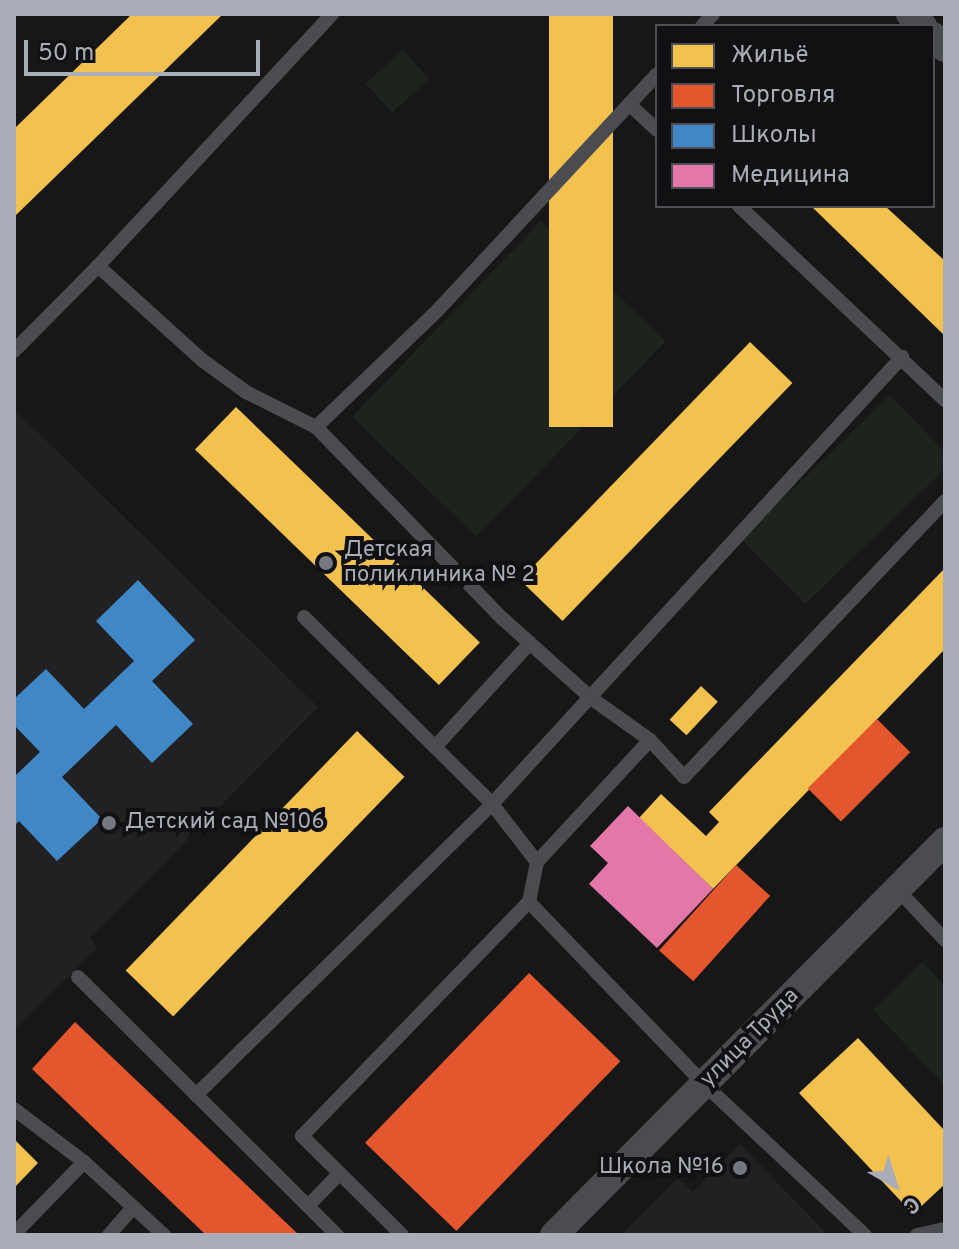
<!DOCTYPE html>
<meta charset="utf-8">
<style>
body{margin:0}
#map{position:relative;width:959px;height:1249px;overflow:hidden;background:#171717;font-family:Overpass,sans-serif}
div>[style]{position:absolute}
.built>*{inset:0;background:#212123}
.green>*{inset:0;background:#1d241e;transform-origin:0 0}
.homes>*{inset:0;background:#f2c14e;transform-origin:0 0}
.shops>*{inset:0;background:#e4572e;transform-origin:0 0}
.schools>*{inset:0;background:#3f88c5}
.health>*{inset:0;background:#e377a8}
.service>*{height:14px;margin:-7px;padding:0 7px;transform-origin:7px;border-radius:7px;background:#4b4c50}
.minor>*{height:28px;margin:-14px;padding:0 14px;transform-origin:14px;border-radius:14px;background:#4b4c50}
.dots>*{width:22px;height:22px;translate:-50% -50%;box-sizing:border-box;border:4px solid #111113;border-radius:50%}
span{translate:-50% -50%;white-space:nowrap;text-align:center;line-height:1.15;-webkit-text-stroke:8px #111113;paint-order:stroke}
.poi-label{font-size:22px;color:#a8adb8}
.left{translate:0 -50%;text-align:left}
.right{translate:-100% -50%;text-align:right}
.street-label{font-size:22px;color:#a8adb8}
.frame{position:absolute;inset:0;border:16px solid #a8adb8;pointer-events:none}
.legend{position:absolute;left:655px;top:24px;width:280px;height:184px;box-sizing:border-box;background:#111113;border:2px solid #4d4f55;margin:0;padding:10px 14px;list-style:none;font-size:24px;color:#a8adb8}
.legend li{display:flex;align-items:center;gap:16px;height:40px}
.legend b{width:40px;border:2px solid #4d4f55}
.north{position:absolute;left:855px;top:1145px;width:80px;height:80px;-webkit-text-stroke:6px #111113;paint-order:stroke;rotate:141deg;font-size:22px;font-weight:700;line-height:32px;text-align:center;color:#a8adb8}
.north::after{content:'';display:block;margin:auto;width:28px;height:36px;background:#a8adb8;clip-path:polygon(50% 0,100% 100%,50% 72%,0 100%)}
.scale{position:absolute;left:24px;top:40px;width:236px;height:36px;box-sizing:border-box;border:4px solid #a8adb8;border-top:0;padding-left:10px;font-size:24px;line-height:28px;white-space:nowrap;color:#a8adb8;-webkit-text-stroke:6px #111113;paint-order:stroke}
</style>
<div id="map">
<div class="built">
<i style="clip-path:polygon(14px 409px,318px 707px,91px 938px,97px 948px,14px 1031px)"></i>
<i style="clip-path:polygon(740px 1144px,828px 1235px,621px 1235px,678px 1178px,693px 1192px)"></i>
</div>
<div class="green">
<i style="left:403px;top:50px;width:39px;height:50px;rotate:48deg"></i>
<i style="left:541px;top:221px;width:173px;height:272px;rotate:44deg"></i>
<i style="clip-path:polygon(890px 395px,945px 452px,945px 469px,805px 604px,741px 539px)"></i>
<i style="clip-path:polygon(922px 962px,945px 986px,945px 1086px,873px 1010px)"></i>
</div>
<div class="homes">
<i style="clip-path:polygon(132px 14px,223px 14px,14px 217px,14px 129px)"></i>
<i style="left:549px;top:14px;width:64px;height:413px"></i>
<i style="clip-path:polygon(811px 206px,885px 206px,945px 261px,945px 336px)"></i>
<i style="left:750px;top:342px;width:59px;height:331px;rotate:44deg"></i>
<i style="left:236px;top:407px;width:339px;height:59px;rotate:44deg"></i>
<i style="clip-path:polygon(945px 568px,945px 649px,713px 889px,639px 818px,661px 794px,706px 836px,719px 822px,709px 812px)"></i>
<i style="left:701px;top:686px;width:23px;height:46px;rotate:43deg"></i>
<i style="left:357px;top:731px;width:66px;height:333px;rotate:44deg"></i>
<i style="clip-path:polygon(858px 1038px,945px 1131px,945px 1184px,913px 1214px,799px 1093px)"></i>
<i style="clip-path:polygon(14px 1139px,38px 1163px,14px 1188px)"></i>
</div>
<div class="shops">
<i style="left:877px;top:719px;width:47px;height:98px;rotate:45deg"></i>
<i style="left:736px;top:865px;width:46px;height:115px;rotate:42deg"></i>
<i style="left:529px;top:973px;width:127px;height:236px;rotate:44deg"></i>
<i style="clip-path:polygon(75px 1022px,299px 1235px,206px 1235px,32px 1069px)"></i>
</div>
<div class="schools">
<i style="clip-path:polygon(138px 580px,195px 640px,152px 681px,193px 724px,152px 763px,116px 725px,62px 777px,102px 819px,57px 861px,19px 821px,14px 826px,14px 777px,40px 752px,14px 725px,14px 699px,46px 669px,84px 709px,134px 661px,96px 621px)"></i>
</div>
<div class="health">
<i style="clip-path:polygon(628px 806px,713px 889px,657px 948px,589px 884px,608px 863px,590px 846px)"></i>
</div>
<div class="service">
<i style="left:702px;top:26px;width:16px;rotate:-47deg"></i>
<i style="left:629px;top:104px;width:38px;rotate:43deg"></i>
<i style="left:739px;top:206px;width:283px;rotate:43.3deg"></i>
<i style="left:98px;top:266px;width:140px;rotate:42.1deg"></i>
<i style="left:202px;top:360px;width:54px;rotate:36deg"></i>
<i style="left:246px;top:392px;width:78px;rotate:26.6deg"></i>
<i style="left:316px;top:427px;width:268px;rotate:45.8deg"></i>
<i style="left:503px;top:619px;width:118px;rotate:41.9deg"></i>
<i style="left:591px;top:698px;width:72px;rotate:35.4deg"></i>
<i style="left:650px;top:740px;width:50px;rotate:47.4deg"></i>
<i style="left:684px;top:777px;width:380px;rotate:-46.6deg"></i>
<i style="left:14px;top:351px;width:120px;rotate:-45.3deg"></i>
<i style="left:98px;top:266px;width:344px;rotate:-47.1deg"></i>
<i style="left:316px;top:427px;width:168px;rotate:-43.8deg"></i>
<i style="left:437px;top:311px;width:323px;rotate:-47.1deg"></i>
<i style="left:304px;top:617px;width:265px;rotate:44.8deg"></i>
<i style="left:492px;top:804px;width:73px;rotate:52.2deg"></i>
<i style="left:650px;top:740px;width:166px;rotate:132.8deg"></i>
<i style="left:537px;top:862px;width:41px;rotate:101.3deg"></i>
<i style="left:529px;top:902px;width:252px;rotate:46.1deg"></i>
<i style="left:704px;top:1084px;width:221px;rotate:43.2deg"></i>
<i style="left:435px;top:747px;width:141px;rotate:-47.6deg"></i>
<i style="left:898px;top:890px;width:69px;rotate:46.8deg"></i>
<i style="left:78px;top:977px;width:366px;rotate:44.9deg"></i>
<i style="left:196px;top:1095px;width:415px;rotate:-44.5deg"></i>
<i style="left:492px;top:804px;width:607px;rotate:-47.47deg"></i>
<i style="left:14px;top:1109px;width:88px;rotate:37.1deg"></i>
<i style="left:84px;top:1162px;width:108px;rotate:42.4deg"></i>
<i style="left:308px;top:1206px;width:45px;rotate:-45.9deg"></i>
<i style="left:14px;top:1234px;width:100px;rotate:-45.8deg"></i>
<i style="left:109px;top:1235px;width:37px;rotate:-49deg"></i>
<i style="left:402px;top:1235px;width:141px;rotate:-135.3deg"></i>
<i style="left:302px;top:1136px;width:326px;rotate:-45.9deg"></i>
<i style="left:917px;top:1235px;width:29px;rotate:-12deg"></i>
</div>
<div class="minor">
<i style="left:910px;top:14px;width:18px;rotate:43deg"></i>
<i style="left:933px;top:36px;width:17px;rotate:45deg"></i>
<i style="left:554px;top:1235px;width:555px;rotate:-45.22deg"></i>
</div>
<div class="dots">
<i style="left:326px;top:563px;background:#757880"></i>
<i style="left:109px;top:823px;background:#757880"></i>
<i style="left:740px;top:1168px;background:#757880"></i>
</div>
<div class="poi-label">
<span class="left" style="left:344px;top:563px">Детская<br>поликлиника № 2</span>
<span class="left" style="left:125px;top:823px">Детский сад №106</span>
<span class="right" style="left:724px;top:1168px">Школа №16</span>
</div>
<div class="street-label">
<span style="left:750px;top:1038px;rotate:-45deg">улица Труда</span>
</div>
<div class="frame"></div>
<ul class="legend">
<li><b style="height:22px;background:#f2c14e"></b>Жильё</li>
<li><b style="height:22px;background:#e4572e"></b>Торговля</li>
<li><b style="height:22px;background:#3f88c5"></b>Школы</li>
<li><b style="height:22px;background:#e377a8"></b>Медицина</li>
</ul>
<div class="north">С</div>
<div class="scale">50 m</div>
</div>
